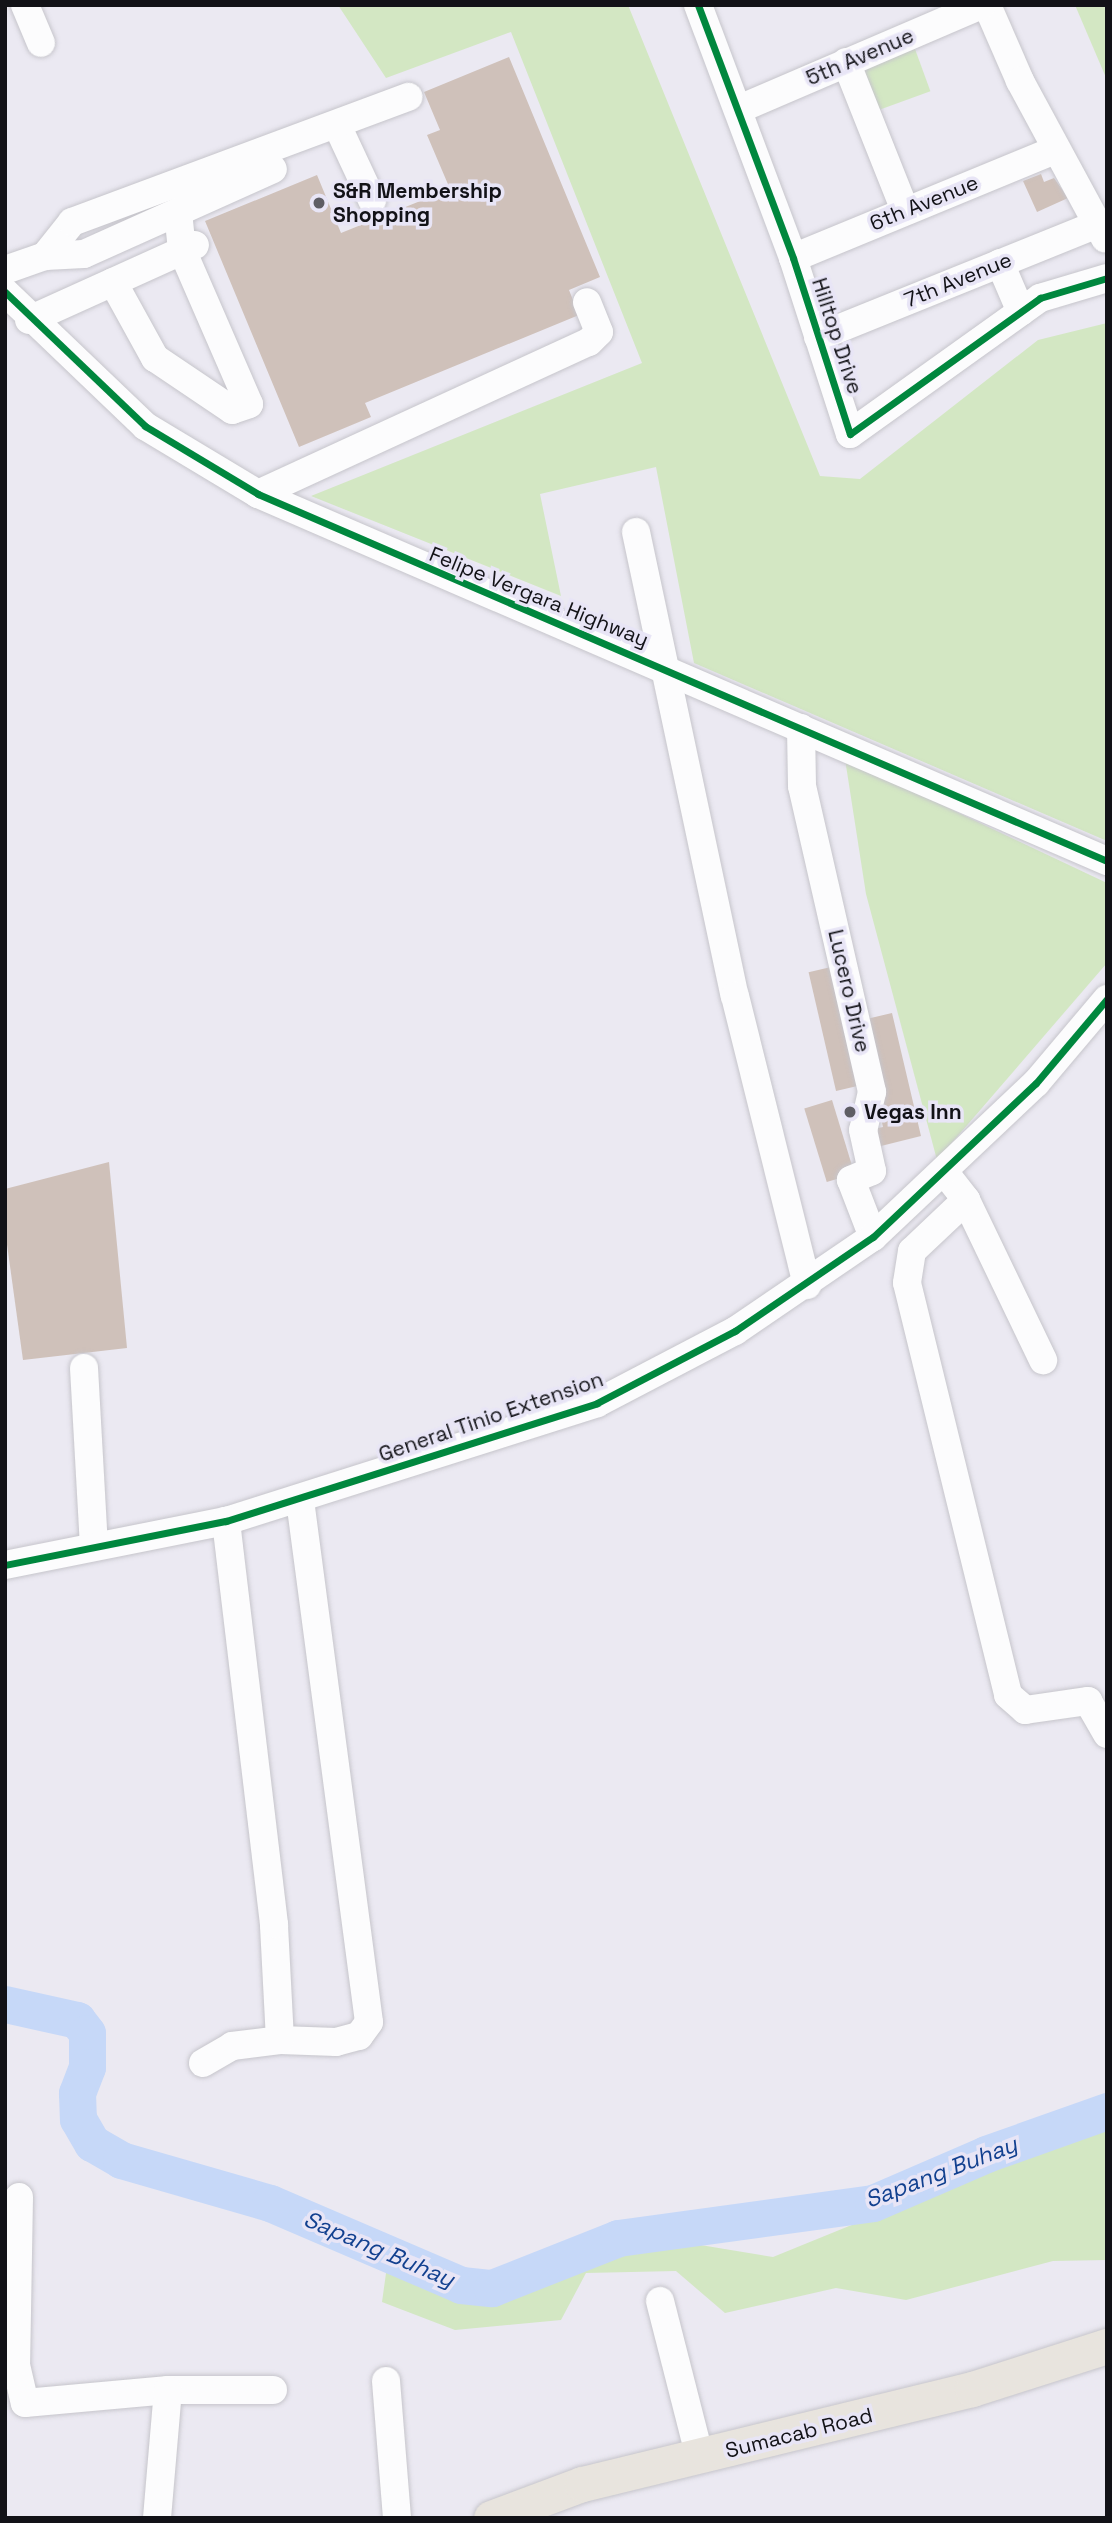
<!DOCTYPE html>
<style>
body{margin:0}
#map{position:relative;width:1112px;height:2523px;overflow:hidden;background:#ebe9f2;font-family:"Space Grotesk",sans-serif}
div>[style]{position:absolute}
.green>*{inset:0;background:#d3e7c3;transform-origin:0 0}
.river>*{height:37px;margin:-18.5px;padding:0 18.5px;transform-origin:18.5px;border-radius:18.5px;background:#c6d8f8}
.building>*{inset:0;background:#cfc1ba;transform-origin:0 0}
.roads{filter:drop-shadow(0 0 2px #c6c5cb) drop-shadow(0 0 2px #c6c5cb)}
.minor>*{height:28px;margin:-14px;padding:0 14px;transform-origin:14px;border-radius:14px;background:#fcfcfd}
.major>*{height:35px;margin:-17.5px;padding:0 17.5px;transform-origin:17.5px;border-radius:17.5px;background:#e8e4de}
.cycleway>*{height:7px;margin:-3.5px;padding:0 3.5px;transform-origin:3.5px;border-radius:3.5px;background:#00873e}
.dots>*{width:19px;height:19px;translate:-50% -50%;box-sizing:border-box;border:4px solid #e8e5f6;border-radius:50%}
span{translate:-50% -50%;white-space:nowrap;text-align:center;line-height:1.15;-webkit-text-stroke:7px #e8e5f6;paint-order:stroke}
.street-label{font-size:21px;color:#121217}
.poi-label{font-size:21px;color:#121217;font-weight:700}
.left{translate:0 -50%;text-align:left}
.water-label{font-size:23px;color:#12408f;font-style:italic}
.frame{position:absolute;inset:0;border:7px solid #121217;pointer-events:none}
</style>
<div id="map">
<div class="green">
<i style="clip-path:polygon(338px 5px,628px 5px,820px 476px,860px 479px,1038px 340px,1107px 323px,1107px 841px,694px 663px,656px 467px,540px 494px,561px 596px,311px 496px,642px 363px,511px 32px,386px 78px)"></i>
<i style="clip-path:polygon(1075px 5px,1107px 5px,1107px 80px)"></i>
<i style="left:915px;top:49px;width:45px;height:60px;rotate:70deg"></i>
<i style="clip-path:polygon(845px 759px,1107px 883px,1107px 963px,937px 1160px,866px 894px)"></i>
<i style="clip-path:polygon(1107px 2121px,1107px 2260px,1053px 2261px,906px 2300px,836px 2288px,725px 2313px,676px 2271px,586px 2273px,561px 2320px,455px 2330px,382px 2302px,387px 2266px,477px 2302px,652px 2237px,773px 2257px)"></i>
</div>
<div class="river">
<i style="left:5px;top:2004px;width:74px;rotate:12.5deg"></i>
<i style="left:77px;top:2020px;width:16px;rotate:52deg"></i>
<i style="left:87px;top:2033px;width:34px;rotate:90deg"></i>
<i style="left:87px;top:2067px;width:28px;rotate:111deg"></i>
<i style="left:77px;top:2093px;width:26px;rotate:88deg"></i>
<i style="left:78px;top:2119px;width:28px;rotate:60deg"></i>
<i style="left:92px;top:2143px;width:34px;rotate:30deg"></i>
<i style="left:121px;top:2160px;width:155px;rotate:16.1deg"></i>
<i style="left:270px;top:2203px;width:208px;rotate:23.2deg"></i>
<i style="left:461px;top:2285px;width:31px;rotate:6deg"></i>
<i style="left:492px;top:2288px;width:136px;rotate:-21.6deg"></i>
<i style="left:618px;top:2238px;width:257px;rotate:-7.8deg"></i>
<i style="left:873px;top:2203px;width:123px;rotate:-23.4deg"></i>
<i style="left:986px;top:2154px;width:128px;rotate:-19.6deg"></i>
</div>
<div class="building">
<i style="clip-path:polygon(509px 57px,600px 277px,569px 290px,579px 315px,365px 403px,371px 417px,299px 447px,205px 221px,317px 175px,341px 233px,450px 189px,427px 135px,440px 130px,424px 92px)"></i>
<i style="clip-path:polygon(1041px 174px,1044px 182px,1054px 178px,1068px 198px,1037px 212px,1023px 181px)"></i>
<i style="left:831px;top:967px;width:122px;height:23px;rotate:77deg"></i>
<i style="clip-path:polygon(892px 1013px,921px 1136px,873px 1148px,869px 1130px,883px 1127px,858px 1021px)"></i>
<i style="left:832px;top:1100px;width:77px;height:29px;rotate:73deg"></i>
<i style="clip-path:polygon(109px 1162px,127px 1348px,23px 1360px,5px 1230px,5px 1189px)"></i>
</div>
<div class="roads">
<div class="minor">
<i style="left:25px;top:5px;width:41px;rotate:67.2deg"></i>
<i style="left:698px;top:5px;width:270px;rotate:69.4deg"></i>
<i style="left:793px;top:258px;width:185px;rotate:72.1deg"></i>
<i style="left:850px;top:434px;width:234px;rotate:-35.6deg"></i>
<i style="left:1040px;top:298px;width:70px;rotate:-16.6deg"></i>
<i style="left:987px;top:5px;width:83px;rotate:66.5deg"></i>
<i style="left:1020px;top:81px;width:179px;rotate:61.6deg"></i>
<i style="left:846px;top:62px;width:159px;rotate:68.3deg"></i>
<i style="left:739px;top:109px;width:264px;rotate:-23.2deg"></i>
<i style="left:337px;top:125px;width:83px;rotate:65deg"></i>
<i style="left:45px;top:256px;width:43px;rotate:-51.5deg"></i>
<i style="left:72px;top:222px;width:359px;rotate:-20.4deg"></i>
<i style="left:793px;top:258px;width:283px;rotate:-22.4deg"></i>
<i style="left:1000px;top:263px;width:53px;rotate:66.8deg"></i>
<i style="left:5px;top:270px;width:42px;rotate:-19.3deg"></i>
<i style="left:45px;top:256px;width:39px;rotate:-3deg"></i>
<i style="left:84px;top:254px;width:207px;rotate:-24.2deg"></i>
<i style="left:113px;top:282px;width:87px;rotate:61.1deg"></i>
<i style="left:155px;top:358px;width:93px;rotate:34deg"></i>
<i style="left:232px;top:410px;width:18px;rotate:-19deg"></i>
<i style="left:249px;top:404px;width:168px;rotate:-113.5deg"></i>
<i style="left:182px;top:250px;width:38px;rotate:-96deg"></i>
<i style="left:5px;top:292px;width:194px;rotate:43.7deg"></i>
<i style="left:145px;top:426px;width:132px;rotate:31deg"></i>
<i style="left:258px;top:494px;width:925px;rotate:23.38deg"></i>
<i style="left:29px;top:320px;width:182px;rotate:-24.3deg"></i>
<i style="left:818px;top:337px;width:302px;rotate:-22deg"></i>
<i style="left:258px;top:494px;width:364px;rotate:-24.7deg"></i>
<i style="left:589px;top:342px;width:14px;rotate:-45deg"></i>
<i style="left:599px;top:332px;width:32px;rotate:-112deg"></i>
<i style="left:636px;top:532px;width:474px;rotate:78deg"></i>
<i style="left:735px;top:996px;width:298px;rotate:76deg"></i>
<i style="left:801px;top:728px;width:58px;rotate:89deg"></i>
<i style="left:802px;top:786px;width:314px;rotate:77.1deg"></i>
<i style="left:872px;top:1092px;width:39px;rotate:103deg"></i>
<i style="left:863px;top:1130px;width:42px;rotate:77.6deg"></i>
<i style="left:872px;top:1171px;width:23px;rotate:157deg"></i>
<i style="left:851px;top:1180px;width:61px;rotate:68.9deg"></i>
<i style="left:946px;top:1174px;width:33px;rotate:52deg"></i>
<i style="left:966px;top:1200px;width:74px;rotate:136.6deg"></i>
<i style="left:912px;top:1251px;width:32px;rotate:99deg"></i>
<i style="left:907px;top:1283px;width:424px;rotate:76.2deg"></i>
<i style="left:1008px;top:1695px;width:23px;rotate:41deg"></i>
<i style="left:1025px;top:1710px;width:64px;rotate:-8.1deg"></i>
<i style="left:1088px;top:1701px;width:38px;rotate:60deg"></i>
<i style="left:966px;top:1200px;width:178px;rotate:64.3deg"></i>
<i style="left:84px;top:1368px;width:177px;rotate:86.8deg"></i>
<i style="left:5px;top:1565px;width:225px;rotate:-11.3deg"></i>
<i style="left:226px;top:1521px;width:389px;rotate:-17.6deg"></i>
<i style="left:597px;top:1403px;width:156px;rotate:-27.6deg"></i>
<i style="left:735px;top:1331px;width:167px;rotate:-34.3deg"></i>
<i style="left:873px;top:1237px;width:224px;rotate:-43.4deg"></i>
<i style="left:1036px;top:1083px;width:110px;rotate:-49.8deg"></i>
<i style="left:280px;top:2040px;width:56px;rotate:2deg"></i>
<i style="left:336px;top:2042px;width:24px;rotate:-15deg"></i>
<i style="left:359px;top:2036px;width:17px;rotate:-54deg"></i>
<i style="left:369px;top:2022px;width:527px;rotate:-97.53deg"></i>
<i style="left:203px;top:2063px;width:34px;rotate:-30deg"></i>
<i style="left:232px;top:2046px;width:48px;rotate:-7.1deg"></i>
<i style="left:280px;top:2040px;width:116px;rotate:-93deg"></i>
<i style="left:274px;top:1924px;width:406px;rotate:-96.8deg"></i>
<i style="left:19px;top:2197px;width:168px;rotate:91deg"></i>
<i style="left:16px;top:2365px;width:39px;rotate:77deg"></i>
<i style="left:25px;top:2403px;width:144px;rotate:-5.2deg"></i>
<i style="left:168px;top:2390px;width:105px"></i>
<i style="left:660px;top:2301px;width:162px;rotate:75.7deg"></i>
<i style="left:386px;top:2381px;width:137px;rotate:85.4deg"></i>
<i style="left:157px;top:2518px;width:128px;rotate:-85.1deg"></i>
</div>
<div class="major">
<i style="left:491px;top:2518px;width:97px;rotate:-20.5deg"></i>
<i style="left:582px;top:2484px;width:401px;rotate:-13.7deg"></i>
<i style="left:972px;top:2389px;width:142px;rotate:-17.7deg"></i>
</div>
</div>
<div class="cycleway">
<i style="left:698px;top:5px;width:270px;rotate:69.4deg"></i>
<i style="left:793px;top:258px;width:185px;rotate:72.1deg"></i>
<i style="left:850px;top:434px;width:234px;rotate:-35.6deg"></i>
<i style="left:1040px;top:298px;width:70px;rotate:-16.6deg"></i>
<i style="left:5px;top:292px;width:194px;rotate:43.7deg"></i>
<i style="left:145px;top:426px;width:132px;rotate:31deg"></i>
<i style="left:258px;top:494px;width:925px;rotate:23.38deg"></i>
<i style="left:5px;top:1565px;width:225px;rotate:-11.3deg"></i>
<i style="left:226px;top:1521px;width:389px;rotate:-17.6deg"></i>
<i style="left:597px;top:1403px;width:156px;rotate:-27.6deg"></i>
<i style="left:735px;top:1331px;width:167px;rotate:-34.3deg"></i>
<i style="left:873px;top:1237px;width:224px;rotate:-43.4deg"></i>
<i style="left:1036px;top:1083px;width:110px;rotate:-49.8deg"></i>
</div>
<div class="dots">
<i style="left:319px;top:203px;background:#5e5d64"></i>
<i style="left:850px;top:1112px;background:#5e5d64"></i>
</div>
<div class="street-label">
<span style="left:860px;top:57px;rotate:-23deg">5th Avenue</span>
<span style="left:924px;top:203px;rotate:-22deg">6th Avenue</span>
<span style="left:958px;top:280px;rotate:-22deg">7th Avenue</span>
<span style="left:837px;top:336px;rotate:72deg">Hilltop Drive</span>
<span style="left:539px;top:597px;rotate:22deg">Felipe Vergara Highway</span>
<span style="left:849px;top:991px;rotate:77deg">Lucero Drive</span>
<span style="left:491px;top:1417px;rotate:-19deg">General Tinio Extension</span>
<span style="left:799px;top:2433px;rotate:-14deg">Sumacab Road</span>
</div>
<div class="poi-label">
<span class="left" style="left:333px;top:203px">S&amp;R Membership<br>Shopping</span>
<span class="left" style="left:864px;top:1112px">Vegas Inn</span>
</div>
<div class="water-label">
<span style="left:941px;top:2172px;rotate:-21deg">Sapang Buhay</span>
<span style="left:379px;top:2249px;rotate:23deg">Sapang Buhay</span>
</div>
<div class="frame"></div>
</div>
